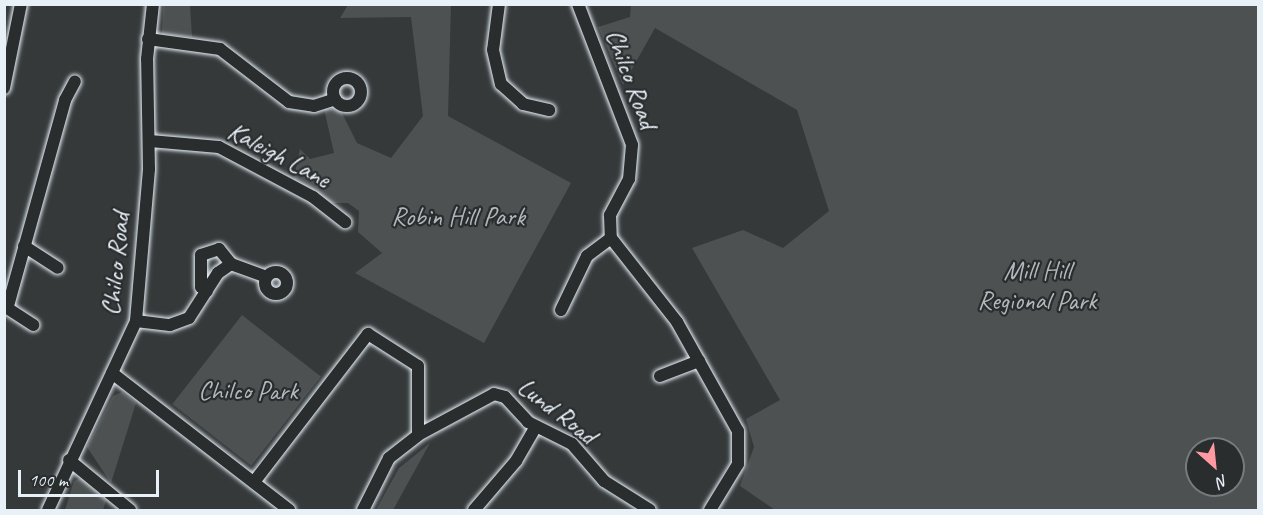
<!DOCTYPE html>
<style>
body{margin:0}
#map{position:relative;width:1263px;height:515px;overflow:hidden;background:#35393a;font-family:Caveat,sans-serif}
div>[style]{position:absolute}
.green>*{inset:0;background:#4d5152;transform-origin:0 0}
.roads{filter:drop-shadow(0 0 2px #e8f1f8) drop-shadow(0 0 2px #e8f1f8)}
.minor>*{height:12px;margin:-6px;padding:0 6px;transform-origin:6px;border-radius:6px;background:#2a2d2e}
.minor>.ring{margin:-6px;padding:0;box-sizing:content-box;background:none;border:12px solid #2a2d2e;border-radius:50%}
span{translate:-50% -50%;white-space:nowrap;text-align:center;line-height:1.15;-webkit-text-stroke:4.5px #2a2d2e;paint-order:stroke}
.street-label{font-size:26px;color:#e8f1f8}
.park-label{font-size:26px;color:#b2b9be}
.frame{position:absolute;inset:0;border:6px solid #e8f1f8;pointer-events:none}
.north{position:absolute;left:1185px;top:437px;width:60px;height:60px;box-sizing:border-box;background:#2a2d2e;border:2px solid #767b7f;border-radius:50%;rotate:153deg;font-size:16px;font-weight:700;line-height:24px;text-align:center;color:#e8f1f8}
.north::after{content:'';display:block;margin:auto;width:21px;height:27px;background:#ff9aa2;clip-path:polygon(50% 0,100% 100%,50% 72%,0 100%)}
.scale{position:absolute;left:18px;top:470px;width:141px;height:27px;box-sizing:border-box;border:3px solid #e8f1f8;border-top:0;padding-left:8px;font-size:18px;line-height:21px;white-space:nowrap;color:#e8f1f8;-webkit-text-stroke:4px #2a2d2e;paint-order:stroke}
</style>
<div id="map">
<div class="green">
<i style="clip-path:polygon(451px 4px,448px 116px,571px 183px,484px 343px,355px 273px,382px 253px,358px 232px,359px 211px,348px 203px,330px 203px,293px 182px,300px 149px,310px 159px,334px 153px,324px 109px,340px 109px,357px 143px,391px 158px,423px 116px,411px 17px,340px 18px,348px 5px)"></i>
<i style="clip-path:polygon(evenodd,631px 4px,1258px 5px,1258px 510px,775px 510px,740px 486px,754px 447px,746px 419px,780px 400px,692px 248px,743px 230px,783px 248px,829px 211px,797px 110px,655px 28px,623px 85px,598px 27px,630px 17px,631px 4px,1197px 449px,1233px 449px,1233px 485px,1197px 485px,1197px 449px)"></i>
<i style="clip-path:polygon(163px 5px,190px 5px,192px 37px,162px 34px)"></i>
<i style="left:242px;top:315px;width:100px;height:113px;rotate:38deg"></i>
<i style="clip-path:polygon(122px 392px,136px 403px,111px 483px,87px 447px,113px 396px)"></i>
<i style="clip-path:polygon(430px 443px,393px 510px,376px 510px,399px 468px)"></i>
<i style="clip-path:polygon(81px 478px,106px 501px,103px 510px,65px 510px,74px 481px)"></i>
</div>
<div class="roads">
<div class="minor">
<i style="left:499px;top:4px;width:46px;rotate:97.4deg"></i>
<i style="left:493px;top:50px;width:35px;rotate:77deg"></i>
<i style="left:501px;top:84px;width:30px;rotate:42deg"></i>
<i style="left:523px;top:104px;width:27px;rotate:13deg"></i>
<i style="left:578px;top:4px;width:151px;rotate:69deg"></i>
<i style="left:632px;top:145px;width:34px;rotate:95deg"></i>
<i style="left:629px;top:179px;width:41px;rotate:117.8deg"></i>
<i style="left:610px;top:215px;width:23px;rotate:88deg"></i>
<i style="left:611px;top:238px;width:107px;rotate:51.8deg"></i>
<i style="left:677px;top:322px;width:125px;rotate:60.8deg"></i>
<i style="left:738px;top:431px;width:33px;rotate:90deg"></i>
<i style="left:738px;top:464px;width:54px;rotate:121.3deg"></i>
<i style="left:148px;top:39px;width:73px;rotate:7.9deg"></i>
<i style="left:220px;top:49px;width:87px;rotate:37.5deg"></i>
<i style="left:289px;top:102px;width:25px;rotate:9deg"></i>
<i style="left:314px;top:106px;width:22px;rotate:-18deg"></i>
<i class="ring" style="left:333px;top:78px;width:16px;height:16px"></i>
<i style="left:4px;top:88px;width:86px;rotate:-78.6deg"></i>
<i style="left:150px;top:141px;width:69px;rotate:5deg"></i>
<i style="left:219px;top:147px;width:106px;rotate:28deg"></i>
<i style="left:313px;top:197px;width:41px;rotate:38deg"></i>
<i style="left:24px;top:246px;width:40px;rotate:32.9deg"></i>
<i class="ring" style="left:265px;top:272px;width:10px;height:10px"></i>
<i style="left:207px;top:291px;width:7px;rotate:-146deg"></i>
<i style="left:201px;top:287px;width:32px;rotate:-90deg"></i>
<i style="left:201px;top:255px;width:19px;rotate:-18deg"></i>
<i style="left:219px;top:249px;width:19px;rotate:51deg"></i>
<i style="left:4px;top:306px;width:35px;rotate:33deg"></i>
<i style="left:8px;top:306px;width:214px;rotate:-74.5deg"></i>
<i style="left:65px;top:100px;width:21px;rotate:-62deg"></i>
<i style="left:561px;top:310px;width:60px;rotate:-64.3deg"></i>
<i style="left:587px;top:256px;width:30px;rotate:-37deg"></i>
<i style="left:136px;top:321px;width:34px;rotate:7deg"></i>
<i style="left:170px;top:325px;width:20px;rotate:-20deg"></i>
<i style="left:189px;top:318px;width:54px;rotate:-57.2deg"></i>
<i style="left:218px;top:273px;width:16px;rotate:-35deg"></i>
<i style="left:231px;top:264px;width:37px;rotate:20deg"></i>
<i style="left:112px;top:373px;width:224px;rotate:37.7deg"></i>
<i style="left:660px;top:376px;width:42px;rotate:-21deg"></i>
<i style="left:69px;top:460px;width:79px;rotate:39.3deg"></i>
<i style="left:254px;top:482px;width:187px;rotate:-52.4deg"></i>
<i style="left:368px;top:334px;width:59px;rotate:32.6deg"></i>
<i style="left:418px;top:366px;width:69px;rotate:90deg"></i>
<i style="left:48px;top:510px;width:208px;rotate:-65deg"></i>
<i style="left:136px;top:321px;width:153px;rotate:-85.1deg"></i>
<i style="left:149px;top:169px;width:110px;rotate:-91deg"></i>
<i style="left:147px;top:59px;width:55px;rotate:-83.8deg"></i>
<i style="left:363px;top:510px;width:58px;rotate:-63.4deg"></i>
<i style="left:389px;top:458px;width:37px;rotate:-38deg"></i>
<i style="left:418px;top:435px;width:86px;rotate:-28.3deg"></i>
<i style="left:494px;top:394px;width:11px;rotate:15deg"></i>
<i style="left:505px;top:397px;width:34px;rotate:47deg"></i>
<i style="left:528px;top:422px;width:49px;rotate:26.6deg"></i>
<i style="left:572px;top:444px;width:49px;rotate:49.1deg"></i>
<i style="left:604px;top:481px;width:54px;rotate:32.2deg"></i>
<i style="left:474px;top:510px;width:65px;rotate:-49.4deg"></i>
<i style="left:516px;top:461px;width:39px;rotate:-60deg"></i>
</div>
</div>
<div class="street-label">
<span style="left:631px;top:79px;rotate:70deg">Chilco Road</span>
<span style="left:279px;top:155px;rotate:28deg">Kaleigh Lane</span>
<span style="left:116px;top:264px;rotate:-84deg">Chilco Road</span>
<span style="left:557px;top:411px;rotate:37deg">Lund Road</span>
</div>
<div class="park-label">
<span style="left:458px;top:217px">Robin Hill Park</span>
<span style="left:1037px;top:286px">Mill Hill<br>Regional Park</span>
<span style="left:248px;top:391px">Chilco Park</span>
</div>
<div class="frame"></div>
<div class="north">N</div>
<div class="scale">100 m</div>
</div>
